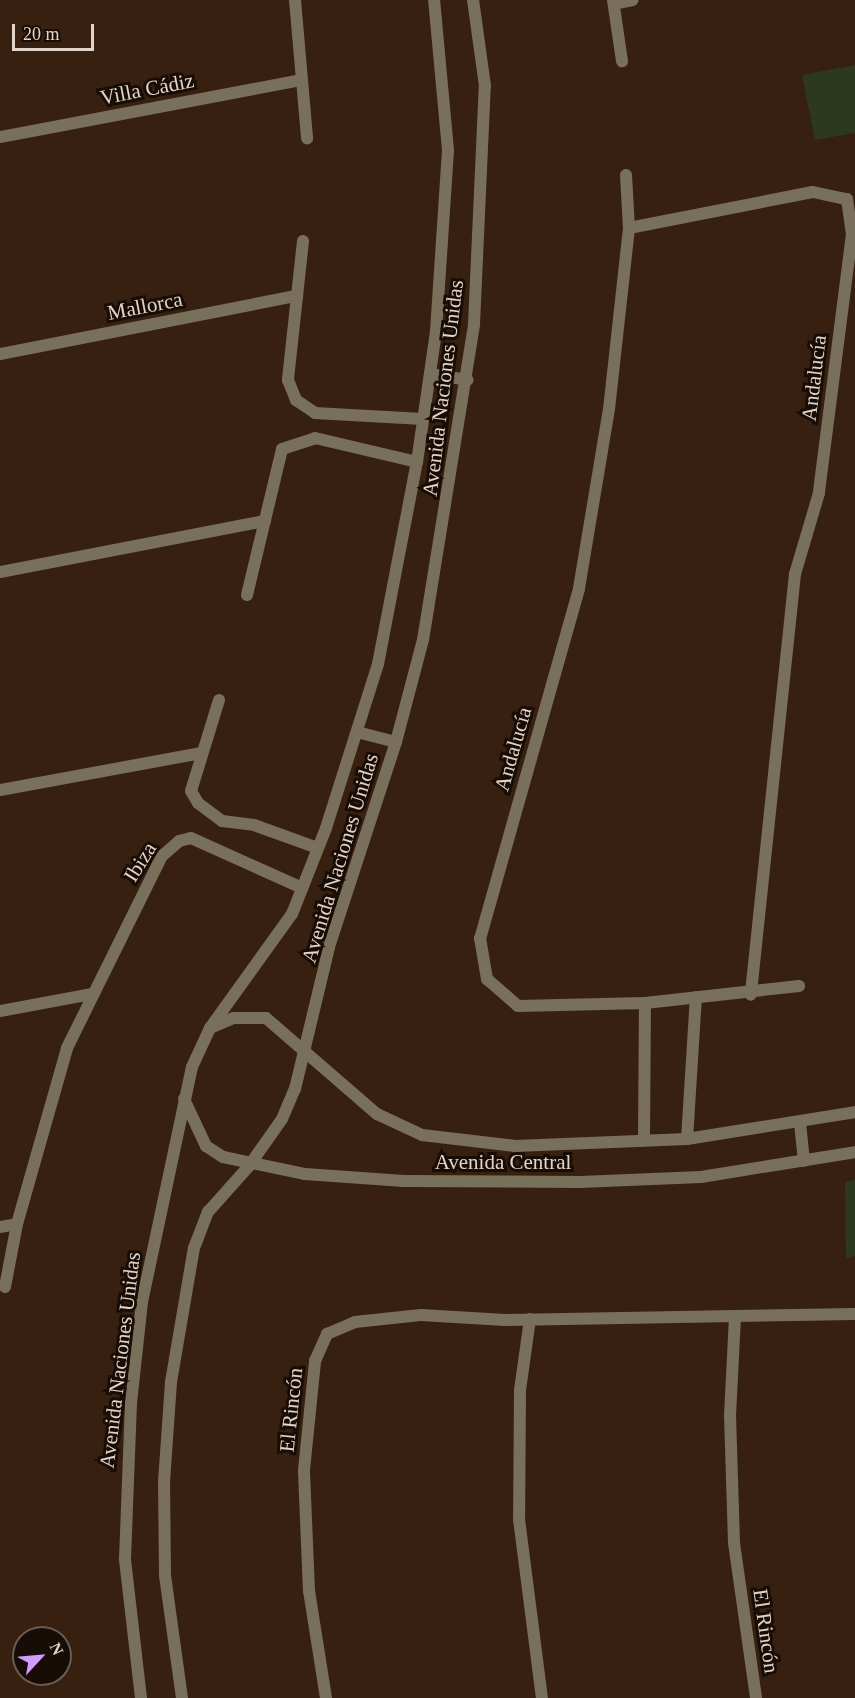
<!DOCTYPE html>
<meta charset="utf-8">
<style>
body{margin:0}
#map{position:relative;width:855px;height:1698px;overflow:hidden;background:#382010;font-family:Georgia,serif}
div>[style]{position:absolute}
.green>*{inset:0;background:#2d391e}
.minor>*{height:12px;margin:-6px;padding:0 6px;transform-origin:6px;border-radius:6px;background:#79705c}
.tertiary>*{height:12px;margin:-6px;padding:0 6px;transform-origin:6px;border-radius:6px;background:#79705c}
span{translate:-50% -50%;white-space:nowrap;text-align:center;line-height:1.15;-webkit-text-stroke:6px #170d06;paint-order:stroke}
.street-label{font-size:21px;color:#e3d3c9}
.north{position:absolute;left:12px;top:1626px;width:60px;height:60px;box-sizing:border-box;background:#170d06;border:2px solid #695c54;border-radius:50%;rotate:64deg;font-size:16px;font-weight:700;line-height:24px;text-align:center;color:#e3d3c9}
.north::after{content:'';display:block;margin:auto;width:21px;height:27px;background:#d39cfc;clip-path:polygon(50% 0,100% 100%,50% 72%,0 100%)}
.scale{position:absolute;left:12px;top:24px;width:82px;height:27px;box-sizing:border-box;border:3px solid #e3d3c9;border-top:0;padding-left:8px;font-size:18px;line-height:21px;white-space:nowrap;color:#e3d3c9;-webkit-text-stroke:4px #170d06;paint-order:stroke}
</style>
<div id="map">
<div class="green">
<i style="clip-path:polygon(855px 65px,855px 133px,815px 140px,802px 75px)"></i>
<i style="clip-path:polygon(855px 1180px,855px 1256px,846px 1258px,845px 1182px)"></i>
</div>
<div class="minor">
<i style="left:295px;top:0;width:139px;rotate:85deg"></i>
<i style="left:613px;top:0;width:62px;rotate:81.6deg"></i>
<i style="left:614px;top:4px;width:19px;rotate:-12deg"></i>
<i style="left:0;top:137px;width:306px;rotate:-10.7deg"></i>
<i style="left:626px;top:175px;width:53px;rotate:86.8deg"></i>
<i style="left:629px;top:228px;width:182px;rotate:96.3deg"></i>
<i style="left:609px;top:409px;width:182px;rotate:99.5deg"></i>
<i style="left:579px;top:589px;width:363px;rotate:105.8deg"></i>
<i style="left:480px;top:938px;width:42px;rotate:80.3deg"></i>
<i style="left:487px;top:979px;width:41px;rotate:41.1deg"></i>
<i style="left:518px;top:1006px;width:127px;rotate:-1.4deg"></i>
<i style="left:645px;top:1003px;width:155px;rotate:-6.3deg"></i>
<i style="left:629px;top:228px;width:187px;rotate:-11.1deg"></i>
<i style="left:813px;top:192px;width:35px;rotate:12deg"></i>
<i style="left:847px;top:199px;width:35px;rotate:82deg"></i>
<i style="left:852px;top:234px;width:261px;rotate:97.3deg"></i>
<i style="left:819px;top:493px;width:84px;rotate:106.5deg"></i>
<i style="left:795px;top:574px;width:423px;rotate:96deg"></i>
<i style="left:303px;top:241px;width:140px;rotate:96.2deg"></i>
<i style="left:288px;top:380px;width:22px;rotate:68deg"></i>
<i style="left:296px;top:400px;width:23px;rotate:34deg"></i>
<i style="left:315px;top:413px;width:108px;rotate:3.2deg"></i>
<i style="left:0;top:354px;width:303px;rotate:-11.1deg"></i>
<i style="left:0;top:572px;width:270px;rotate:-10.9deg"></i>
<i style="left:247px;top:595px;width:150px;rotate:-76.5deg"></i>
<i style="left:282px;top:449px;width:35px;rotate:-18deg"></i>
<i style="left:315px;top:438px;width:105px;rotate:13.2deg"></i>
<i style="left:219px;top:700px;width:95px;rotate:107.1deg"></i>
<i style="left:191px;top:791px;width:14px;rotate:60deg"></i>
<i style="left:198px;top:803px;width:30px;rotate:37deg"></i>
<i style="left:222px;top:821px;width:32px;rotate:7deg"></i>
<i style="left:254px;top:825px;width:68px;rotate:19.8deg"></i>
<i style="left:0;top:790px;width:205px;rotate:-10.4deg"></i>
<i style="left:0;top:1011px;width:94px;rotate:-10.5deg"></i>
<i style="left:210px;top:1028px;width:25px;rotate:-23deg"></i>
<i style="left:233px;top:1018px;width:33px"></i>
<i style="left:266px;top:1018px;width:147px;rotate:40.9deg"></i>
<i style="left:377px;top:1114px;width:50px;rotate:25deg"></i>
<i style="left:422px;top:1135px;width:94px;rotate:6.7deg"></i>
<i style="left:515px;top:1146px;width:172px;rotate:-2.3deg"></i>
<i style="left:687px;top:1139px;width:170px;rotate:-9.1deg"></i>
<i style="left:184px;top:1099px;width:52px;rotate:64.9deg"></i>
<i style="left:206px;top:1146px;width:20px;rotate:33deg"></i>
<i style="left:223px;top:1157px;width:84px;rotate:11.7deg"></i>
<i style="left:305px;top:1174px;width:99px;rotate:4deg"></i>
<i style="left:404px;top:1181px;width:176px;rotate:0.3deg"></i>
<i style="left:580px;top:1182px;width:121px;rotate:-2.4deg"></i>
<i style="left:701px;top:1177px;width:156px;rotate:-9.2deg"></i>
<i style="left:800px;top:1123px;width:38px;rotate:84deg"></i>
<i style="left:644px;top:1139px;width:136px;rotate:-89.6deg"></i>
<i style="left:687px;top:1139px;width:142px;rotate:-86.4deg"></i>
<i style="left:0;top:1227px;width:17px;rotate:-10deg"></i>
<i style="left:5px;top:1287px;width:64px;rotate:-79.2deg"></i>
<i style="left:17px;top:1224px;width:183px;rotate:-74.1deg"></i>
<i style="left:67px;top:1048px;width:214px;rotate:-63.7deg"></i>
<i style="left:162px;top:856px;width:23px;rotate:-41deg"></i>
<i style="left:179px;top:841px;width:12px;rotate:-14deg"></i>
<i style="left:191px;top:838px;width:122px;rotate:24.2deg"></i>
<i style="left:735px;top:1317px;width:98px;rotate:92.9deg"></i>
<i style="left:730px;top:1415px;width:128px;rotate:88.2deg"></i>
<i style="left:734px;top:1543px;width:157px;rotate:81.9deg"></i>
<i style="left:530px;top:1319px;width:72px;rotate:98deg"></i>
<i style="left:520px;top:1390px;width:129px;rotate:90.4deg"></i>
<i style="left:519px;top:1519px;width:180px;rotate:82.7deg"></i>
<i style="left:326px;top:1698px;width:108px;rotate:-99deg"></i>
<i style="left:309px;top:1591px;width:121px;rotate:-92.4deg"></i>
<i style="left:304px;top:1470px;width:110px;rotate:-84.2deg"></i>
<i style="left:315px;top:1361px;width:30px;rotate:-66deg"></i>
<i style="left:327px;top:1334px;width:30px;rotate:-23deg"></i>
<i style="left:355px;top:1322px;width:66px;rotate:-6.1deg"></i>
<i style="left:421px;top:1315px;width:84px;rotate:3.4deg"></i>
<i style="left:505px;top:1320px;width:350px;rotate:-1deg"></i>
</div>
<div class="tertiary">
<i style="left:430px;top:374px;width:38px;rotate:9deg"></i>
<i style="left:357px;top:732px;width:40px;rotate:14.4deg"></i>
<i style="left:141px;top:1698px;width:140px;rotate:-96.6deg"></i>
<i style="left:125px;top:1559px;width:156px;rotate:-87.8deg"></i>
<i style="left:131px;top:1403px;width:102px;rotate:-83.8deg"></i>
<i style="left:142px;top:1302px;width:240px;rotate:-78deg"></i>
<i style="left:192px;top:1067px;width:43px;rotate:-65.2deg"></i>
<i style="left:210px;top:1028px;width:140px;rotate:-54.3deg"></i>
<i style="left:292px;top:914px;width:92px;rotate:-68.4deg"></i>
<i style="left:326px;top:828px;width:172px;rotate:-72.4deg"></i>
<i style="left:378px;top:664px;width:206px;rotate:-79.1deg"></i>
<i style="left:417px;top:462px;width:132px;rotate:-81.7deg"></i>
<i style="left:436px;top:331px;width:181px;rotate:-86.2deg"></i>
<i style="left:448px;top:150px;width:151px;rotate:-95.3deg"></i>
<i style="left:182px;top:1698px;width:124px;rotate:-97.9deg"></i>
<i style="left:165px;top:1575px;width:93px;rotate:-90.6deg"></i>
<i style="left:164px;top:1482px;width:100px;rotate:-86deg"></i>
<i style="left:171px;top:1382px;width:136px;rotate:-80.3deg"></i>
<i style="left:194px;top:1248px;width:39px;rotate:-69deg"></i>
<i style="left:208px;top:1212px;width:62px;rotate:-48.3deg"></i>
<i style="left:249px;top:1166px;width:57px;rotate:-54.9deg"></i>
<i style="left:282px;top:1119px;width:33px;rotate:-67deg"></i>
<i style="left:295px;top:1089px;width:146px;rotate:-76.5deg"></i>
<i style="left:329px;top:947px;width:216px;rotate:-71.9deg"></i>
<i style="left:396px;top:742px;width:106px;rotate:-75.2deg"></i>
<i style="left:423px;top:640px;width:320px;rotate:-80.8deg"></i>
<i style="left:474px;top:324px;width:238px;rotate:-87.4deg"></i>
<i style="left:485px;top:86px;width:87px;rotate:-97.9deg"></i>
</div>
<div class="street-label">
<span style="left:147px;top:89px;rotate:-11deg">Villa Cádiz</span>
<span style="left:145px;top:306px;rotate:-11deg">Mallorca</span>
<span style="left:814px;top:378px;rotate:-83deg">Andalucía</span>
<span style="left:443px;top:388px;rotate:-83deg">Avenida Naciones Unidas</span>
<span style="left:513px;top:749px;rotate:-74deg">Andalucía</span>
<span style="left:340px;top:858px;rotate:-73deg">Avenida Naciones Unidas</span>
<span style="left:140px;top:862px;rotate:-58deg">Ibiza</span>
<span style="left:503px;top:1162px">Avenida Central</span>
<span style="left:120px;top:1360px;rotate:-83deg">Avenida Naciones Unidas</span>
<span style="left:291px;top:1410px;rotate:-84deg">El Rincón</span>
<span style="left:766px;top:1631px;rotate:82deg">El Rincón</span>
</div>
<div class="north">N</div>
<div class="scale">20 m</div>
</div>
